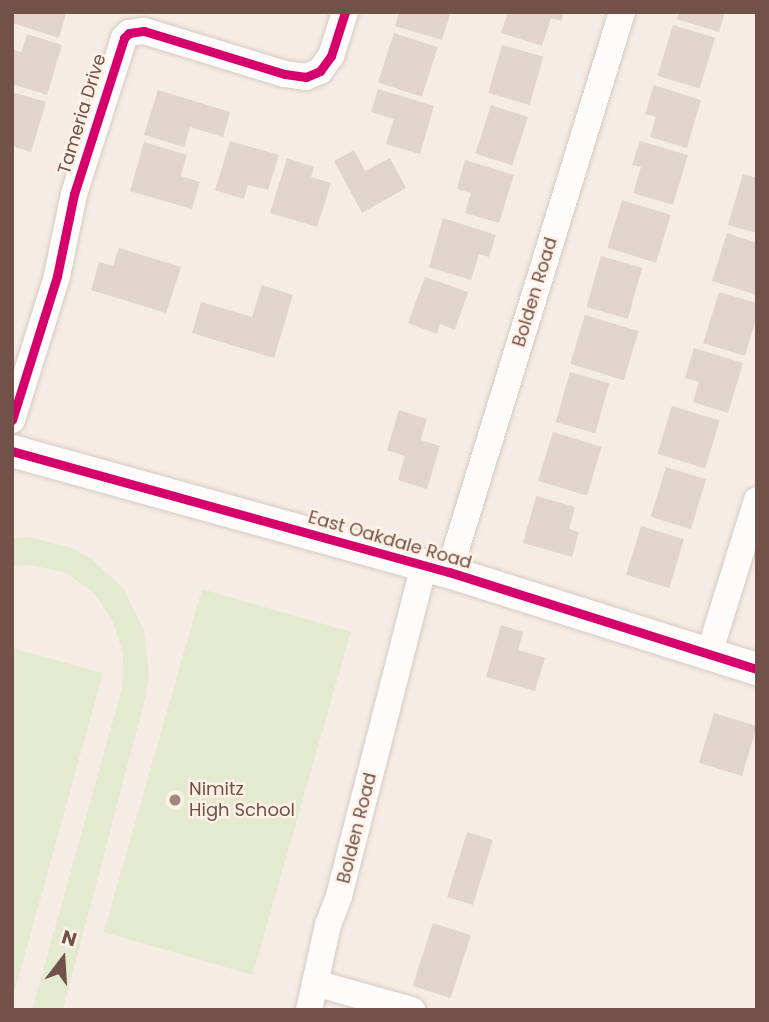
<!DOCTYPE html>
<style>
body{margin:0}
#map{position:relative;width:769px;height:1022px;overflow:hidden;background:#f5ede5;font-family:Poppins,sans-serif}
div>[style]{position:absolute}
.green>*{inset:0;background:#e3ead0;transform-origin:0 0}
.building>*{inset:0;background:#e1d4cd;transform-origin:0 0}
.roads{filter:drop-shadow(0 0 2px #d6cac4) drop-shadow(0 0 2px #d6cac4)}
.minor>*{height:26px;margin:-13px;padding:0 13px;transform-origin:13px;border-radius:13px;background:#fefcfb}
.tertiary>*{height:32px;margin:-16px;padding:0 16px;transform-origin:16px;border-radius:16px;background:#fefcfb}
.cycleway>*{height:9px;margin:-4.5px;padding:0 4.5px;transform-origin:4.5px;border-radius:4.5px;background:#d6006c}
.dots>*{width:19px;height:19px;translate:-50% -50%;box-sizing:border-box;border:4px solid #fff1e5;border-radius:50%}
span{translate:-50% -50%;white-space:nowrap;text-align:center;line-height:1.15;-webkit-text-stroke:5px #fff1e5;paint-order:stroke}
.street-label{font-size:18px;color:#715148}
.poi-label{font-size:18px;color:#715148}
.left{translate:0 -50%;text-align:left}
.frame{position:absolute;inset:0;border:14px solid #715148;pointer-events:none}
.north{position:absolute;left:28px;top:924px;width:70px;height:70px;-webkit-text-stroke:5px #fff1e5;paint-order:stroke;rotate:17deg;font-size:19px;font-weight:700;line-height:28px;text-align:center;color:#715148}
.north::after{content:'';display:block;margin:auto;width:24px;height:32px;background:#715148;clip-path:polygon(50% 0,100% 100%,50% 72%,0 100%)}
</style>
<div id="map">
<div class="green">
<i style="clip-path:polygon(29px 537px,72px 548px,93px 560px,124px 589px,144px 631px,149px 673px,146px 695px,63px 1010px,32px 1010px,122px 688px,123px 653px,113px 622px,94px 593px,66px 573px,32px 565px,12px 566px,12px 538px)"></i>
<i style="left:202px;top:589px;width:155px;height:357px;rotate:16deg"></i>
<i style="clip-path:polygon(12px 648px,103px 673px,12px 1001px)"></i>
</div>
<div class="building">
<i style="clip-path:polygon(12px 12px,60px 12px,66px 14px,59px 38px,12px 23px)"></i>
<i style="clip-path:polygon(399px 12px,451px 12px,442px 40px,395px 26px)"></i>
<i style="clip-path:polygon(508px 12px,564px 12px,561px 21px,551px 18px,542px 46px,501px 33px)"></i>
<i style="clip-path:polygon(679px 12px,725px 12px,719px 32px,677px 19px)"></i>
<i style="left:673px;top:25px;width:44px;height:53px;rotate:17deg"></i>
<i style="left:394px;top:33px;width:46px;height:52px;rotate:18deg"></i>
<i style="clip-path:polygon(27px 34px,62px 45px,47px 95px,12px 84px,12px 49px,21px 52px)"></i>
<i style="left:502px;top:45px;width:43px;height:50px;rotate:16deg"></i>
<i style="clip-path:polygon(654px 85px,701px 100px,687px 148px,650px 137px,656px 117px,645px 114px)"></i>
<i style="clip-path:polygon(378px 89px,434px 106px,420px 154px,386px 144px,394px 119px,371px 112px)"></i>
<i style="clip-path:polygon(158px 90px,230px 112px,223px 137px,190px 127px,184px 147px,144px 135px)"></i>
<i style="clip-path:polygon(12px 92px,46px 102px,31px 152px,12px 146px)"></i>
<i style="left:491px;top:105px;width:39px;height:51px;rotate:18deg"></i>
<i style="clip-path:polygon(230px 141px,279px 155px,268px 190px,248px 185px,244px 199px,215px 190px)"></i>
<i style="clip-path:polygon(640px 141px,688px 155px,673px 205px,633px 193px,641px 167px,632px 165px)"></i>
<i style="clip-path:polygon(144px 142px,187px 155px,181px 176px,200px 182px,192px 209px,130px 191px)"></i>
<i style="clip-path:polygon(354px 150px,365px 171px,390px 158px,406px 188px,362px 213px,334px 161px)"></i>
<i style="clip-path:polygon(287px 158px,314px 167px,311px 177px,331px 183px,317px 227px,270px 213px)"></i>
<i style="clip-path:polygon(465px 160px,514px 175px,499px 223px,465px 213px,471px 193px,457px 189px)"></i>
<i style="clip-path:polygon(743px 174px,757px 178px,757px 233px,728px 225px)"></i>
<i style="left:622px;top:200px;width:51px;height:50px;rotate:17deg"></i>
<i style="clip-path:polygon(443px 218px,496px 235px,489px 257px,479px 254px,471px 280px,429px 267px)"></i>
<i style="clip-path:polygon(727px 233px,757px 243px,757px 295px,712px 281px)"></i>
<i style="clip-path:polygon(119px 248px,181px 267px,166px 313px,91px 290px,99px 262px,113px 266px)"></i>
<i style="left:601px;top:256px;width:43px;height:53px;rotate:16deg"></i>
<i style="clip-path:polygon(425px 277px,468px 292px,455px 330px,440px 324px,437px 334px,408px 323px)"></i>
<i style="clip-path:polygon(262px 285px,293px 295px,274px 358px,192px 333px,201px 302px,252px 317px)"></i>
<i style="clip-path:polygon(719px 292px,757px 303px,757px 316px,745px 356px,703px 343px)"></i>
<i style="left:585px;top:315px;width:56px;height:51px;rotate:17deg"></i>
<i style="clip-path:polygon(694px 348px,743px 363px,728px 413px,693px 402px,699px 382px,685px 378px)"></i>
<i style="left:570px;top:372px;width:41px;height:52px;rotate:16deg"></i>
<i style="left:672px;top:406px;width:50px;height:50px;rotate:17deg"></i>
<i style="clip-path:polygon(399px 410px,427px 419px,421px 440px,440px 446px,427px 489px,398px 480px,405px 456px,387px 450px)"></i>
<i style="left:553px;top:432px;width:51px;height:51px;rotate:17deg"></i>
<i style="left:666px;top:467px;width:42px;height:52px;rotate:17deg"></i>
<i style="clip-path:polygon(536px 496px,575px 507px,569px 529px,579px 532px,572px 557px,523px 543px)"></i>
<i style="left:641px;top:526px;width:45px;height:51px;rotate:17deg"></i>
<i style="clip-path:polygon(501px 625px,523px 632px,518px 650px,545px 658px,535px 691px,486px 677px)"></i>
<i style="left:714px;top:713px;width:45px;height:52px;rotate:17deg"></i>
<i style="left:467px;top:832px;width:27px;height:68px;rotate:17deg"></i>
<i style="left:433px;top:923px;width:40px;height:66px;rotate:18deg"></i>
</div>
<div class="roads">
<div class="minor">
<i style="left:12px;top:420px;width:151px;rotate:-72.6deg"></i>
<i style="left:57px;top:276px;width:84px;rotate:-78.3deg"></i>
<i style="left:74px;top:194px;width:164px;rotate:-72.2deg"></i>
<i style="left:124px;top:38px;width:7px;rotate:-45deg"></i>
<i style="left:129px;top:33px;width:15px;rotate:-8deg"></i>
<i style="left:144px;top:31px;width:147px;rotate:17deg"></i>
<i style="left:285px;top:74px;width:21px;rotate:8deg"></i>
<i style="left:306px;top:77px;width:15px;rotate:-23deg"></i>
<i style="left:320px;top:71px;width:19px;rotate:-54deg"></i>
<i style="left:331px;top:56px;width:46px;rotate:-72.3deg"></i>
<i style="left:449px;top:572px;width:586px;rotate:-72.83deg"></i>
<i style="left:709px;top:654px;width:161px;rotate:-72.7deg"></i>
<i style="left:315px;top:983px;width:101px;rotate:15.6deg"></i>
<i style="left:309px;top:1010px;width:87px;rotate:-77.4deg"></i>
<i style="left:328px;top:925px;width:31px;rotate:-69deg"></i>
<i style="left:339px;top:896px;width:342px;rotate:-75.6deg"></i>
</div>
<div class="tertiary">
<i style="left:12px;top:451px;width:453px;rotate:15.5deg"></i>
<i style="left:449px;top:572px;width:323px;rotate:17.5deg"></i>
</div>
</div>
<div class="cycleway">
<i style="left:12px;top:420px;width:151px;rotate:-72.6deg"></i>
<i style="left:57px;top:276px;width:84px;rotate:-78.3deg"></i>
<i style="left:74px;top:194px;width:164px;rotate:-72.2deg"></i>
<i style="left:124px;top:38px;width:7px;rotate:-45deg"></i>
<i style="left:129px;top:33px;width:15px;rotate:-8deg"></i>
<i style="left:144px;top:31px;width:147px;rotate:17deg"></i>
<i style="left:285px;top:74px;width:21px;rotate:8deg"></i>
<i style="left:306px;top:77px;width:15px;rotate:-23deg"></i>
<i style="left:320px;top:71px;width:19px;rotate:-54deg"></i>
<i style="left:331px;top:56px;width:46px;rotate:-72.3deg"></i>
<i style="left:12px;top:451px;width:453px;rotate:15.5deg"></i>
<i style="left:449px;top:572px;width:323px;rotate:17.5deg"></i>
</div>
<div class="dots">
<i style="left:175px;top:800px;background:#9f887f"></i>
</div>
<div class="street-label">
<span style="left:82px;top:114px;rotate:-73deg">Tameria Drive</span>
<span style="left:535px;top:292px;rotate:-73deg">Bolden Road</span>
<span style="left:390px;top:540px;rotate:16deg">East Oakdale Road</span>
<span style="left:357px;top:828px;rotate:-76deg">Bolden Road</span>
</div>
<div class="poi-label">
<span class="left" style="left:189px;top:800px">Nimitz<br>High School</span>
</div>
<div class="frame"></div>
<div class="north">N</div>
</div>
